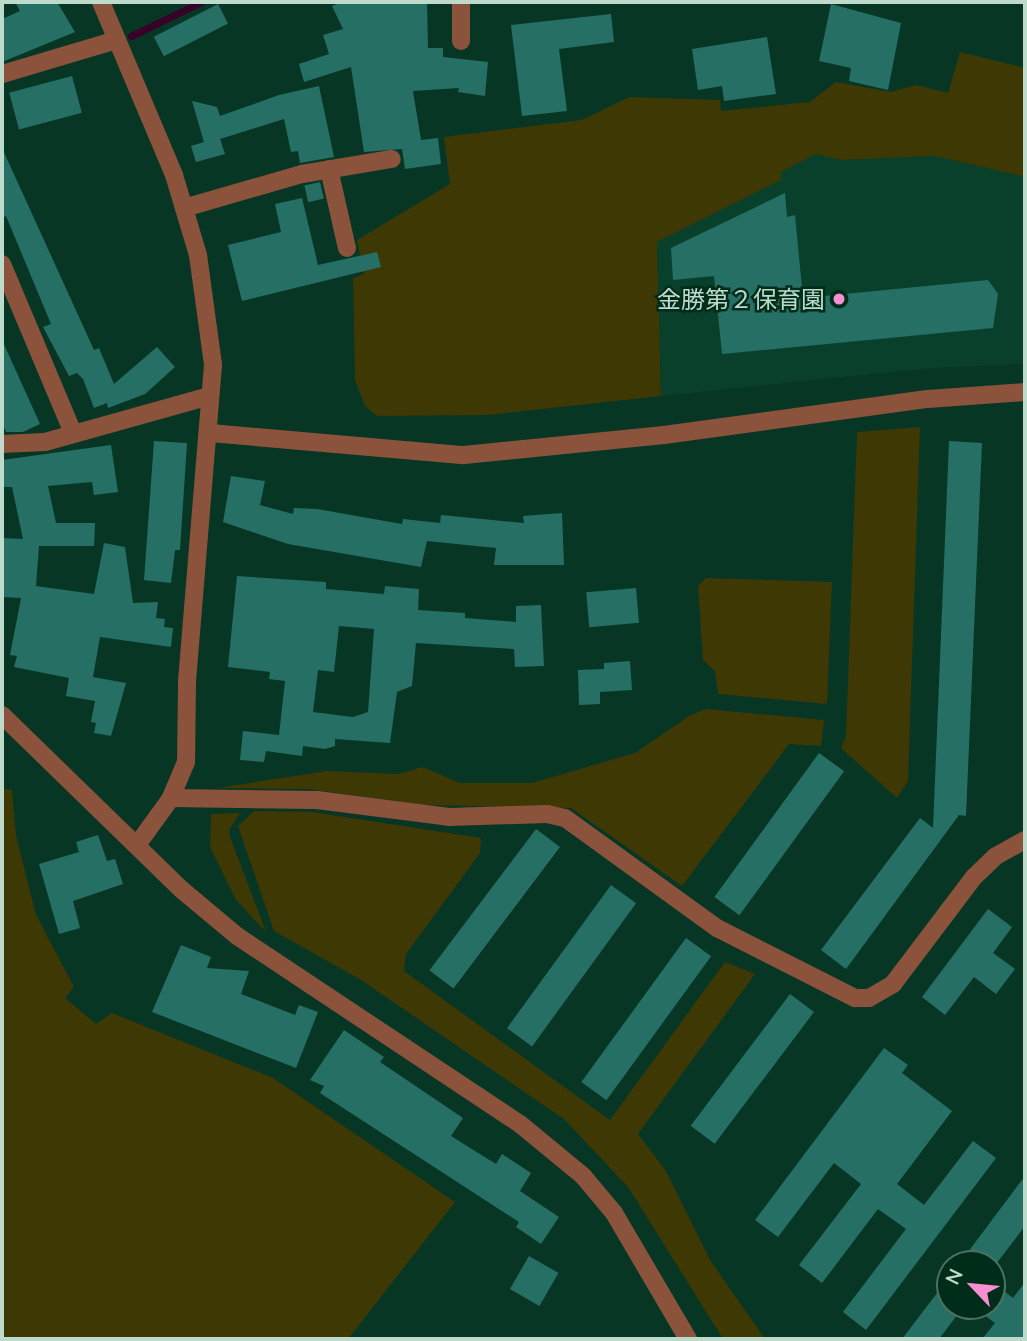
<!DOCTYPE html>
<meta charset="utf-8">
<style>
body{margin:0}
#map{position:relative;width:1027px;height:1341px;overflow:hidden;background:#083624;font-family:Lato,"Noto Sans JP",sans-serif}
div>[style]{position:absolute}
.built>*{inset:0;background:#09402b}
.green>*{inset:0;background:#3e3805}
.stream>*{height:7px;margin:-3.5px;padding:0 3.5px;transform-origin:3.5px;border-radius:3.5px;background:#380028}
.building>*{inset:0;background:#266f65;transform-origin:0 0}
.minor>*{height:18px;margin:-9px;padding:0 9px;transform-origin:9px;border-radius:9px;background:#8b533c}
.tertiary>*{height:18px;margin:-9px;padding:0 9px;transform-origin:9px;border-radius:9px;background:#8b533c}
.dots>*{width:19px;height:19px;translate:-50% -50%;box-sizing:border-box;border:4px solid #002c1a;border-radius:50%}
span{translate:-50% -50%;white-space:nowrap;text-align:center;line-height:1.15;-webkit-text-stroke:5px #002c1a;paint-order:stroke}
.poi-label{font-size:24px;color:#bedacb}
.right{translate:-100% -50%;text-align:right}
.frame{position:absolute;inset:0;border:4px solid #bedacb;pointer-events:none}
.north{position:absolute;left:936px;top:1250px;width:70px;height:70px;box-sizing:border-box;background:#002c1a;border:2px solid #4c7261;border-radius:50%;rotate:296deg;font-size:19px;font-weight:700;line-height:28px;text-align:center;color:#bedacb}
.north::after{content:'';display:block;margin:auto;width:24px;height:32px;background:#f690d1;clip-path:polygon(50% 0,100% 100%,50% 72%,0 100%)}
</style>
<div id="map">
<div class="built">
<i style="clip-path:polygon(816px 154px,840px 160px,935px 156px,1025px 177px,1025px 364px,930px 368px,661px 396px,657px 242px,781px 180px,781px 172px)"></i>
</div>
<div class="green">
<i style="clip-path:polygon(960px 52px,1025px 68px,1025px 177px,935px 156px,840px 160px,816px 154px,781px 172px,781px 180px,657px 242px,661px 396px,487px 415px,377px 416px,365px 406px,355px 380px,353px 278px,364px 274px,357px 240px,450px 184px,444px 137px,582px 120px,629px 97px,720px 100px,721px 111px,810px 102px,836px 82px,891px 92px,916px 85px,948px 93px)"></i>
<i style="clip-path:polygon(920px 427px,908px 781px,897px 798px,841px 748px,846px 736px,857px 432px)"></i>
<i style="clip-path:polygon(706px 578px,832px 582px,827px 704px,718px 694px,715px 671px,703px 660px,698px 586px)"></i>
<i style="clip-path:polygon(706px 709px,824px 720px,821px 746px,789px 744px,682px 886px,571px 808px,424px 805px,308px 789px,217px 788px,327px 771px,399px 774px,423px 767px,460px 783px,532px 783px,635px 753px,689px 716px)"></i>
<i style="clip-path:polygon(2px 788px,12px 790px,16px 835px,36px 915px,74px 987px,65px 998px,96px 1024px,112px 1013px,273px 1078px,455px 1202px,348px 1339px,2px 1339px)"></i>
<i style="clip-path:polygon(254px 811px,312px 812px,481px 838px,480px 853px,406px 954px,404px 971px,610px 1120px,725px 962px,755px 974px,638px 1134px,666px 1171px,710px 1260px,765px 1339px,723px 1339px,628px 1187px,564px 1119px,361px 980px,274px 931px,238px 826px)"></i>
<i style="clip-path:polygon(240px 813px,229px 830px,230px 837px,266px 932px,236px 900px,210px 847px,211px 814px)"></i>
</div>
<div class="stream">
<i style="left:131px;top:36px;width:78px;rotate:-25.9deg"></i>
</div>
<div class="building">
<i style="clip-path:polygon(15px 2px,57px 2px,75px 32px,2px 62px,2px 19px,20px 11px)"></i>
<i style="clip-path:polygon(341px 2px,427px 2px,428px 48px,443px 48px,443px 57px,488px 62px,485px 96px,458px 92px,459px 88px,413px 91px,421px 140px,438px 138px,441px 164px,405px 169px,402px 149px,364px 152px,351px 67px,304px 82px,299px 64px,329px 54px,323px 35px,343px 29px,332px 6px)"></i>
<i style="left:218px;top:4px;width:22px;height:72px;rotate:63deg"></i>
<i style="clip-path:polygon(831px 4px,901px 23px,888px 90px,849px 81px,851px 68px,819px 61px)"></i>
<i style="clip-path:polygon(611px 14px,614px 42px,559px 49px,567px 111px,522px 116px,511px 25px)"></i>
<i style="clip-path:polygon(767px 37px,776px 94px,724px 101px,722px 86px,698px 90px,692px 49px)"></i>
<i style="left:72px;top:76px;width:38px;height:65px;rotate:75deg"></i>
<i style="clip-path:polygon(319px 86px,334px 157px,300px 163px,298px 151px,291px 152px,284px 119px,220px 139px,225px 154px,196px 162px,191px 146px,204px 142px,192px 101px,217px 107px,220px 116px,279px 95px)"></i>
<i style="clip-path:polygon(2px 148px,94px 350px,99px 348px,114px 384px,157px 347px,175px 367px,145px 394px,108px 408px,107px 403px,94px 408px,83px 379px,77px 373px,69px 376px,43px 327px,51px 324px,6px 216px,2px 218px)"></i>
<i style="left:320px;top:182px;width:17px;height:16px;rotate:77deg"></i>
<i style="clip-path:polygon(785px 193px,787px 217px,795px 215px,803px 298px,988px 280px,998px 294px,993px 328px,722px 354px,714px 276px,673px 280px,671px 248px)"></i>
<i style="clip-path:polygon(302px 198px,318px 265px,377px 252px,381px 267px,242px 301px,228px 245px,281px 232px,275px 204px)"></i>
<i style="clip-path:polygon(2px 340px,40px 424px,23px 432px,6px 432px,2px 422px)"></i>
<i style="clip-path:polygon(154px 441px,187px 443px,180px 550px,175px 550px,171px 583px,144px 580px)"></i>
<i style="clip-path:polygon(949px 441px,982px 443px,966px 816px,959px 815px,846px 969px,821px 950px,920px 818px,933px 828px)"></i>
<i style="clip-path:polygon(111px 445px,118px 492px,94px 495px,92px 482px,48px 486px,56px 523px,95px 523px,94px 546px,39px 546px,36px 586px,94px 594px,104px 543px,125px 547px,133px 603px,158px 602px,156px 618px,165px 619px,164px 627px,173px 628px,171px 647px,100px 637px,93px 677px,126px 683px,111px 736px,94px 733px,96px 723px,91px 722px,95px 701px,66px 696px,69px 678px,14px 667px,17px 656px,10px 655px,21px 598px,2px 597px,2px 538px,23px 539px,12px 487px,2px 487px,2px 460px)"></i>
<i style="clip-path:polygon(231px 476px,265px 481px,260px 505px,293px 514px,294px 508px,317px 509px,402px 524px,403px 519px,440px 523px,441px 515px,524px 523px,523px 516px,562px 513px,564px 565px,494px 565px,496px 548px,427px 541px,421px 567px,288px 544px,223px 522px)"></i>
<i style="clip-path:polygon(evenodd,237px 576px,326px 582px,326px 589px,384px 594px,385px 586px,419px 589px,418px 610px,465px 613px,465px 618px,516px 622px,516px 606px,541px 605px,544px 666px,515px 667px,514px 649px,416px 643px,412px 686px,397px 692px,390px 743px,335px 739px,335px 746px,325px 749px,303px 746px,302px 756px,266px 751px,264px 762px,240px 760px,243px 731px,279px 735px,285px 681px,269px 679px,270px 672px,228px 667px,237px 576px,339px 626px,374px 629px,368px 712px,353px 717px,313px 712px,318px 670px,334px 672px,339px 626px)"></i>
<i style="left:636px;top:588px;width:35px;height:50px;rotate:85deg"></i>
<i style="clip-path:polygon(630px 661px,632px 690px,600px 692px,600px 704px,579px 705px,578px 670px,604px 669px,604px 663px)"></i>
<i style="left:819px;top:753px;width:31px;height:178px;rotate:36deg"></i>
<i style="left:536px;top:829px;width:30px;height:177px;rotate:37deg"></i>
<i style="clip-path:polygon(98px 835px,107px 861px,115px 859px,123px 884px,73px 901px,80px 928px,59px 934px,39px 864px,79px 852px,76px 842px)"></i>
<i style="left:611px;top:885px;width:31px;height:177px;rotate:36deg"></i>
<i style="clip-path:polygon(988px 909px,1012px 927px,993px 953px,1015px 969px,996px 994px,974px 977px,945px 1015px,922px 997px)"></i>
<i style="left:686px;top:938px;width:31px;height:178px;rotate:36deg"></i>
<i style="clip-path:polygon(181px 945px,211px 957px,207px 968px,249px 971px,241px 994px,295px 1015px,299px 1005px,318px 1012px,296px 1068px,152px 1012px)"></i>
<i style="left:790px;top:994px;width:30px;height:165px;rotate:37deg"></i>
<i style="clip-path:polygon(344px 1030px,384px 1057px,380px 1062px,463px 1118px,451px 1136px,496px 1164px,502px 1154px,531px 1173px,520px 1191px,559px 1217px,541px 1244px,516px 1227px,519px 1222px,320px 1093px,324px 1086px,310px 1080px)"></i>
<i style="clip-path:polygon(884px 1048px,908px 1065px,902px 1073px,952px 1111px,897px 1184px,924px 1205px,973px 1141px,996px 1158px,866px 1330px,843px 1312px,906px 1229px,878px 1209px,822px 1283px,799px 1265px,861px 1184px,834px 1163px,778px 1237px,755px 1220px)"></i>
<i style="clip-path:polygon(1025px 1176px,1025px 1226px,996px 1264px,959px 1264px)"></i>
<i style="left:529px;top:1256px;width:34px;height:38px;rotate:30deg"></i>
<i style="clip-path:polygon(950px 1276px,950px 1306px,964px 1306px,939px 1339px,902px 1339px)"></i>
<i style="clip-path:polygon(992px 1282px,1013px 1298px,1025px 1282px,1025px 1339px,982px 1339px,995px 1323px,972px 1306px,992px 1306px)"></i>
</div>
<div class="minor">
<i style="left:461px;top:41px;width:39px;rotate:-90deg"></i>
<i style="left:2px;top:74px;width:120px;rotate:-16.5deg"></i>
<i style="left:329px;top:169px;width:81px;rotate:77.2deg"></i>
<i style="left:184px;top:208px;width:123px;rotate:-16.1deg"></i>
<i style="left:302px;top:174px;width:91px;rotate:-9.5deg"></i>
<i style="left:2px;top:264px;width:183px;rotate:67.2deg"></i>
<i style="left:2px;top:444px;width:43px;rotate:-2.7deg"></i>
<i style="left:45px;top:442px;width:171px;rotate:-15.6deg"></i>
</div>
<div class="tertiary">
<i style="left:101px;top:2px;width:188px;rotate:67.1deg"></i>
<i style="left:174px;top:175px;width:84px;rotate:73.3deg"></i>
<i style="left:198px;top:255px;width:111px;rotate:82.2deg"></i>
<i style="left:213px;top:365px;width:319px;rotate:94.7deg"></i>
<i style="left:187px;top:683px;width:79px;rotate:90.7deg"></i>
<i style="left:186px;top:762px;width:39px;rotate:113deg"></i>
<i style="left:171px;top:798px;width:58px;rotate:125.9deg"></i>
<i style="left:210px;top:433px;width:255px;rotate:5deg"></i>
<i style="left:464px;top:455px;width:201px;rotate:-5.7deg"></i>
<i style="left:664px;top:435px;width:266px;rotate:-7.8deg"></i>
<i style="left:928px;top:399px;width:97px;rotate:-4.1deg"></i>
<i style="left:2px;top:715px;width:251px;rotate:44.2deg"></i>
<i style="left:182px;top:890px;width:72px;rotate:39.9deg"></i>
<i style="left:237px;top:936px;width:340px;rotate:33.6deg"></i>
<i style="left:520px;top:1124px;width:82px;rotate:39.5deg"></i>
<i style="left:583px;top:1176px;width:48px;rotate:50deg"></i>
<i style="left:614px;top:1213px;width:146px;rotate:59.6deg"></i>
<i style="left:171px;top:798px;width:146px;rotate:0.8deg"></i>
<i style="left:317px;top:800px;width:133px;rotate:7.3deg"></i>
<i style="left:449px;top:817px;width:98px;rotate:-1.8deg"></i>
<i style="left:547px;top:814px;width:18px;rotate:13deg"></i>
<i style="left:565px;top:818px;width:188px;rotate:35.9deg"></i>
<i style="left:717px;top:928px;width:155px;rotate:26.9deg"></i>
<i style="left:855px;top:998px;width:14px"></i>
<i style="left:869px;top:998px;width:28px;rotate:-30deg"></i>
<i style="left:893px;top:984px;width:134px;rotate:-52.9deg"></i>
<i style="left:974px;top:877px;width:30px;rotate:-44deg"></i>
<i style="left:996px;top:856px;width:33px;rotate:-29deg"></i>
</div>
<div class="dots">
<i style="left:839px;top:299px;background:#f690d1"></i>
</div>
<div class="poi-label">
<span class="right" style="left:825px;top:299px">金勝第２保育園</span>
</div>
<div class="frame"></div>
<div class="north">N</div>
</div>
